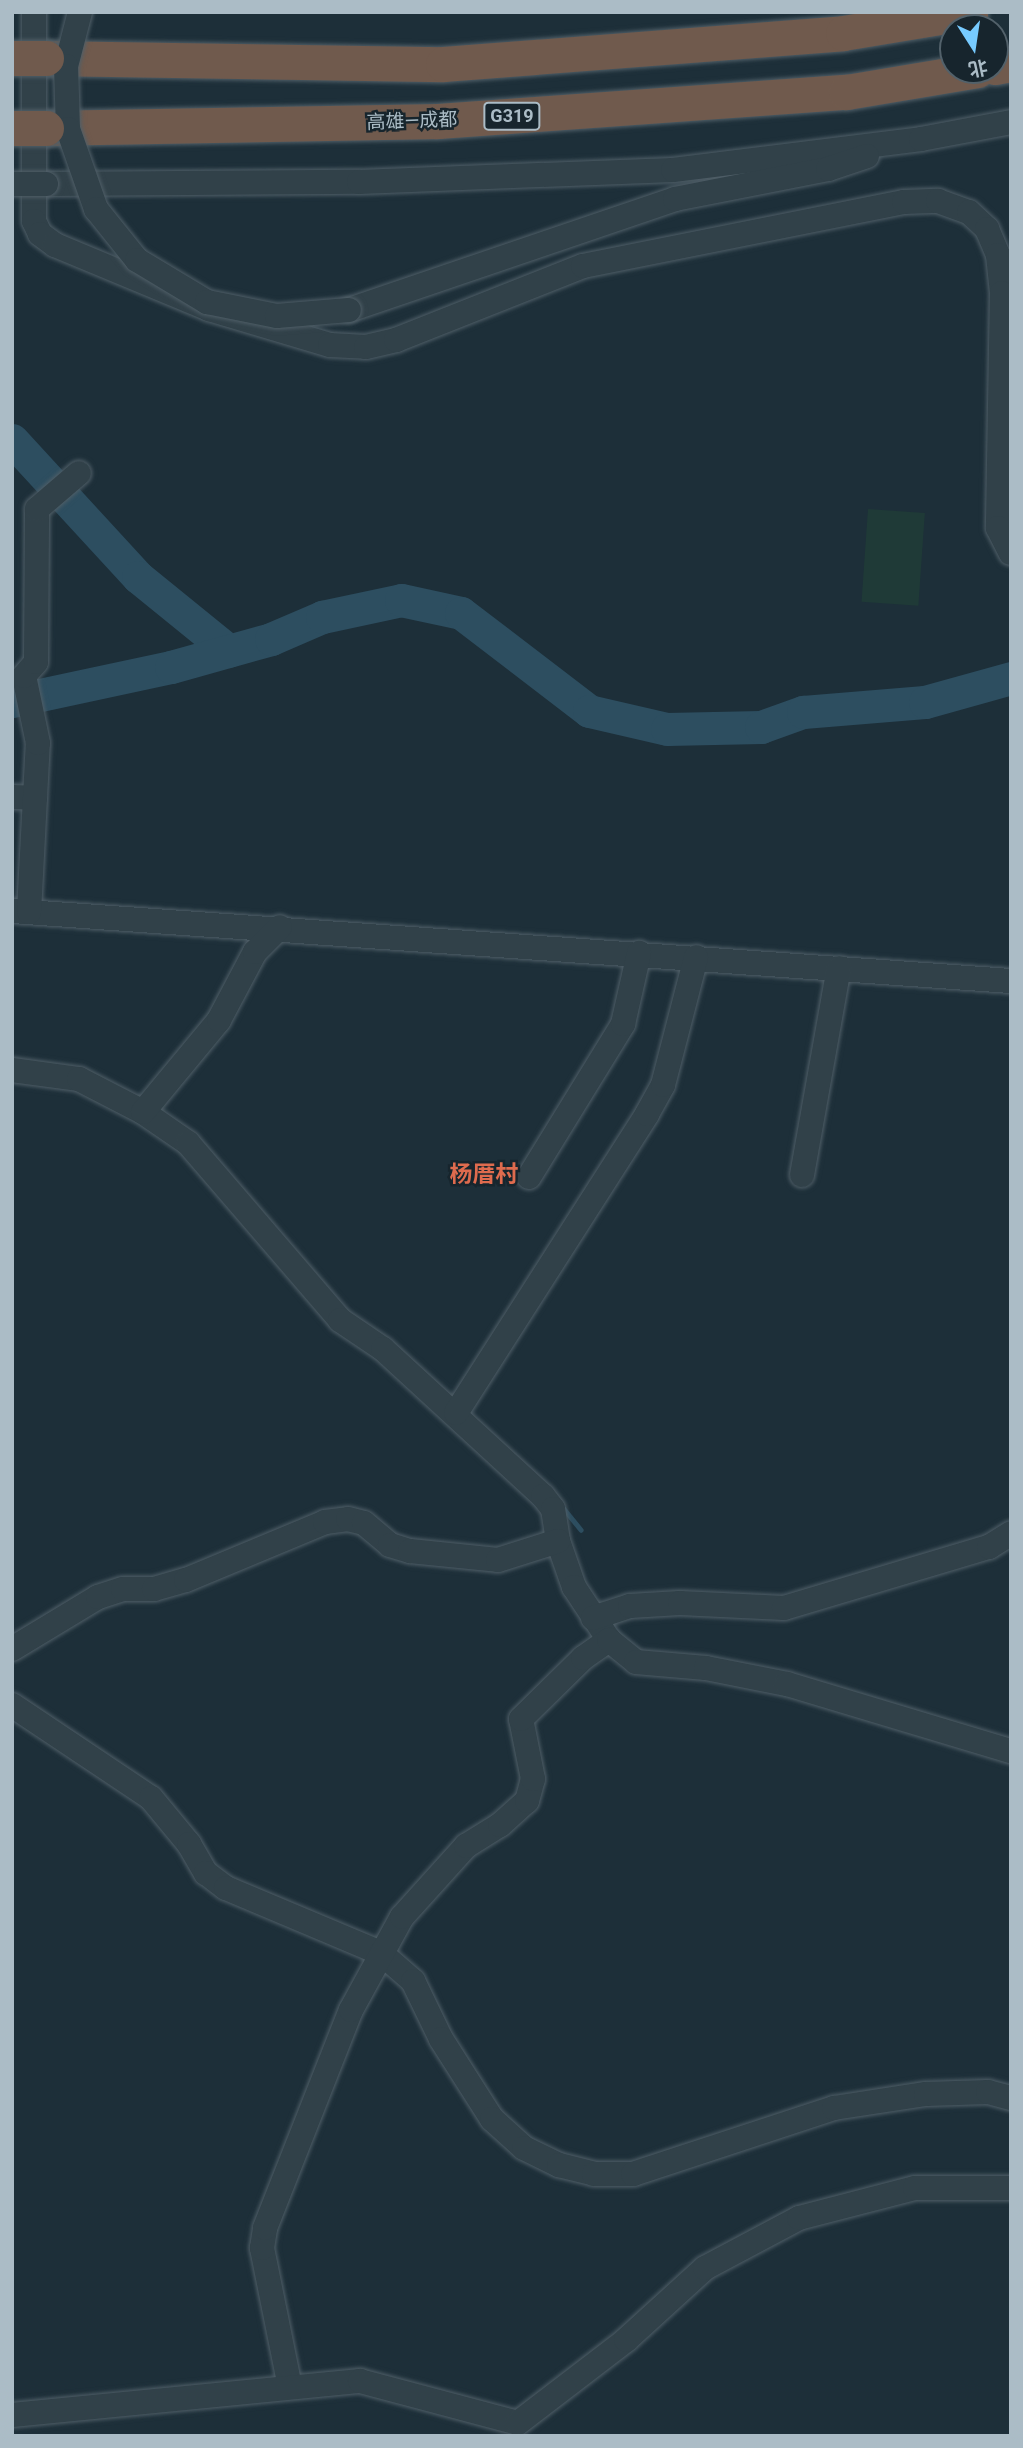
<!DOCTYPE html>
<meta charset="utf-8">
<style>
body{margin:0}
#map{position:relative;width:1023px;height:2448px;overflow:hidden;background:#1d2f39;font-family:Roboto,"Noto Sans SC",sans-serif}
div>[style]{position:absolute}
.green>*{inset:0;background:#1f3a37;transform-origin:0 0}
.stream>*{height:5px;margin:-2.5px;padding:0 2.5px;transform-origin:2.5px;border-radius:2.5px;background:#2d4e60}
.river>*{height:33px;margin:-16.5px;padding:0 16.5px;transform-origin:16.5px;border-radius:16.5px;background:#2d4e60}
.roads{filter:drop-shadow(0 0 2px #4f5e67) drop-shadow(0 0 2px #4f5e67)}
.minor>*{height:24px;margin:-12px;padding:0 12px;transform-origin:12px;border-radius:12px;background:#314149}
.highway>*{height:35px;margin:-17.5px;padding:0 17.5px;transform-origin:17.5px;border-radius:17.5px;background:#705a4d}
.bridges{filter:drop-shadow(0 0 2px #4f5e67) drop-shadow(0 0 2px #4f5e67)}
.minor-bridge>*{height:24px;margin:-12px;padding:0 12px;transform-origin:12px;border-radius:12px;background:#314149}
.highway-bridge>*{height:35px;margin:-17.5px;padding:0 17.5px;transform-origin:17.5px;border-radius:17.5px;background:#705a4d}
span{translate:-50% -50%;white-space:nowrap;text-align:center;line-height:1.15;-webkit-text-stroke:5px #17252d;paint-order:stroke}
.shield-label span{padding:2px 5px;background:#17252d;border:2px solid;border-radius:5px;-webkit-text-stroke-width:0}
.shield-label{font-size:18px;color:#abbcc6;font-weight:700}
.street-label{font-size:19px;color:#abbcc6}
.quarter-label{font-size:23px;color:#df6b4e;font-weight:700}
.frame{position:absolute;inset:0;border:14px solid #abbcc6;pointer-events:none}
.north{position:absolute;left:939px;top:14px;width:70px;height:70px;box-sizing:border-box;background:#17252d;border:2px solid #52616a;border-radius:50%;rotate:168deg;font-size:19px;font-weight:700;line-height:28px;text-align:center;color:#abbcc6}
.north::after{content:'';display:block;margin:auto;width:24px;height:32px;background:#77cbff;clip-path:polygon(50% 0,100% 100%,50% 72%,0 100%)}
</style>
<div id="map">
<div class="green">
<i style="left:868px;top:509px;width:57px;height:93px;rotate:4deg"></i>
</div>
<div class="stream">
<i style="left:563px;top:1508px;width:28px;rotate:51deg"></i>
</div>
<div class="river">
<i style="left:12px;top:440px;width:186px;rotate:47.4deg"></i>
<i style="left:138px;top:577px;width:117px;rotate:39.1deg"></i>
<i style="left:12px;top:701px;width:163px;rotate:-12.1deg"></i>
<i style="left:171px;top:667px;width:104px;rotate:-15.6deg"></i>
<i style="left:271px;top:639px;width:56px;rotate:-23.3deg"></i>
<i style="left:322px;top:617px;width:81px;rotate:-12.1deg"></i>
<i style="left:401px;top:600px;width:61px;rotate:12.2deg"></i>
<i style="left:461px;top:613px;width:161px;rotate:37.4deg"></i>
<i style="left:589px;top:711px;width:80px;rotate:13deg"></i>
<i style="left:667px;top:729px;width:94px;rotate:-1.2deg"></i>
<i style="left:761px;top:727px;width:45px;rotate:-19.7deg"></i>
<i style="left:803px;top:712px;width:122px;rotate:-4.7deg"></i>
<i style="left:925px;top:702px;width:89px;rotate:-15.6deg"></i>
</div>
<div class="roads">
<div class="minor">
<i style="left:34px;top:12px;width:209px;rotate:90deg"></i>
<i style="left:34px;top:221px;width:14px;rotate:65deg"></i>
<i style="left:40px;top:234px;width:19px;rotate:36deg"></i>
<i style="left:55px;top:245px;width:167px;rotate:22.6deg"></i>
<i style="left:209px;top:309px;width:126px;rotate:16.6deg"></i>
<i style="left:330px;top:345px;width:36px;rotate:3deg"></i>
<i style="left:366px;top:347px;width:31px;rotate:-13deg"></i>
<i style="left:396px;top:340px;width:201px;rotate:-21.6deg"></i>
<i style="left:583px;top:266px;width:327px;rotate:-11.3deg"></i>
<i style="left:904px;top:202px;width:34px;rotate:-2deg"></i>
<i style="left:938px;top:201px;width:33px;rotate:20deg"></i>
<i style="left:969px;top:212px;width:25px;rotate:43deg"></i>
<i style="left:987px;top:229px;width:28px;rotate:67deg"></i>
<i style="left:998px;top:255px;width:38px;rotate:84deg"></i>
<i style="left:1002px;top:293px;width:235px;rotate:91deg"></i>
<i style="left:998px;top:528px;width:28px;rotate:63deg"></i>
<i style="left:46px;top:184px;width:313px;rotate:-0.4deg"></i>
<i style="left:359px;top:182px;width:314px;rotate:-2.2deg"></i>
<i style="left:673px;top:170px;width:250px;rotate:-7.1deg"></i>
<i style="left:921px;top:139px;width:92px;rotate:-10.7deg"></i>
<i style="left:349px;top:310px;width:344px;rotate:-18.8deg"></i>
<i style="left:675px;top:199px;width:156px;rotate:-11.1deg"></i>
<i style="left:828px;top:169px;width:41px;rotate:-18.4deg"></i>
<i style="left:12px;top:797px;width:23px;rotate:2deg"></i>
<i style="left:12px;top:911px;width:1001px;rotate:4.01deg"></i>
<i style="left:29px;top:912px;width:169px;rotate:-87deg"></i>
<i style="left:38px;top:743px;width:68px;rotate:-101.8deg"></i>
<i style="left:24px;top:676px;width:18px;rotate:-49deg"></i>
<i style="left:36px;top:662px;width:153px;rotate:-89.6deg"></i>
<i style="left:37px;top:509px;width:55px;rotate:-40.6deg"></i>
<i style="left:12px;top:1070px;width:68px;rotate:7.7deg"></i>
<i style="left:79px;top:1079px;width:72px;rotate:27.3deg"></i>
<i style="left:143px;top:1112px;width:55px;rotate:34.6deg"></i>
<i style="left:188px;top:1143px;width:233px;rotate:49.3deg"></i>
<i style="left:340px;top:1320px;width:52px;rotate:34deg"></i>
<i style="left:383px;top:1349px;width:217px;rotate:42.6deg"></i>
<i style="left:543px;top:1496px;width:16px;rotate:52deg"></i>
<i style="left:553px;top:1509px;width:32px;rotate:81deg"></i>
<i style="left:558px;top:1541px;width:49px;rotate:70.8deg"></i>
<i style="left:574px;top:1587px;width:64px;rotate:56.6deg"></i>
<i style="left:143px;top:1112px;width:119px;rotate:-50.4deg"></i>
<i style="left:219px;top:1020px;width:77px;rotate:-62.1deg"></i>
<i style="left:255px;top:952px;width:35px;rotate:-45deg"></i>
<i style="left:802px;top:1175px;width:210px;rotate:-79.9deg"></i>
<i style="left:529px;top:1177px;width:180px;rotate:-58.4deg"></i>
<i style="left:623px;top:1024px;width:73px;rotate:-77.3deg"></i>
<i style="left:456px;top:1413px;width:355px;rotate:-57.4deg"></i>
<i style="left:647px;top:1114px;width:33px;rotate:-61deg"></i>
<i style="left:663px;top:1085px;width:132px;rotate:-75.5deg"></i>
<i style="left:593px;top:1618px;width:39px;rotate:-18deg"></i>
<i style="left:630px;top:1606px;width:50px;rotate:-3.4deg"></i>
<i style="left:680px;top:1603px;width:104px;rotate:2.8deg"></i>
<i style="left:784px;top:1608px;width:214px;rotate:-16.6deg"></i>
<i style="left:989px;top:1547px;width:26px;rotate:-32deg"></i>
<i style="left:12px;top:1649px;width:100px;rotate:-31.2deg"></i>
<i style="left:98px;top:1597px;width:26px;rotate:-18deg"></i>
<i style="left:123px;top:1589px;width:31px"></i>
<i style="left:154px;top:1589px;width:33px;rotate:-16deg"></i>
<i style="left:186px;top:1580px;width:151px;rotate:-22.6deg"></i>
<i style="left:325px;top:1522px;width:23px;rotate:-7deg"></i>
<i style="left:348px;top:1519px;width:16px;rotate:14deg"></i>
<i style="left:364px;top:1523px;width:34px;rotate:40deg"></i>
<i style="left:390px;top:1545px;width:21px;rotate:17deg"></i>
<i style="left:410px;top:1551px;width:88px;rotate:5.8deg"></i>
<i style="left:498px;top:1560px;width:63px;rotate:-17.6deg"></i>
<i style="left:12px;top:1705px;width:167px;rotate:33.8deg"></i>
<i style="left:151px;top:1798px;width:60px;rotate:50.4deg"></i>
<i style="left:189px;top:1844px;width:34px;rotate:60deg"></i>
<i style="left:206px;top:1873px;width:25px;rotate:37deg"></i>
<i style="left:226px;top:1888px;width:168px;rotate:22.8deg"></i>
<i style="left:381px;top:1953px;width:43px;rotate:41.2deg"></i>
<i style="left:413px;top:1981px;width:64px;rotate:64.2deg"></i>
<i style="left:441px;top:2039px;width:95px;rotate:57.5deg"></i>
<i style="left:492px;top:2119px;width:43px;rotate:42.2deg"></i>
<i style="left:524px;top:2148px;width:39px;rotate:26deg"></i>
<i style="left:559px;top:2165px;width:36px;rotate:14deg"></i>
<i style="left:594px;top:2174px;width:39px"></i>
<i style="left:633px;top:2174px;width:212px;rotate:-18.2deg"></i>
<i style="left:834px;top:2108px;width:93px;rotate:-8.7deg"></i>
<i style="left:926px;top:2094px;width:62px;rotate:-1.8deg"></i>
<i style="left:988px;top:2092px;width:24px;rotate:15deg"></i>
<i style="left:290px;top:2387px;width:142px;rotate:-101.4deg"></i>
<i style="left:262px;top:2248px;width:20px;rotate:-81deg"></i>
<i style="left:265px;top:2228px;width:234px;rotate:-68.5deg"></i>
<i style="left:351px;top:2010px;width:106px;rotate:-61.3deg"></i>
<i style="left:402px;top:1917px;width:96px;rotate:-48deg"></i>
<i style="left:466px;top:1846px;width:40px;rotate:-32deg"></i>
<i style="left:500px;top:1825px;width:36px;rotate:-42deg"></i>
<i style="left:527px;top:1801px;width:23px;rotate:-75deg"></i>
<i style="left:533px;top:1779px;width:61px;rotate:-101.3deg"></i>
<i style="left:521px;top:1719px;width:87px;rotate:-44.5deg"></i>
<i style="left:583px;top:1658px;width:32px;rotate:-35deg"></i>
<i style="left:609px;top:1640px;width:35px;rotate:39deg"></i>
<i style="left:636px;top:1662px;width:70px;rotate:4.9deg"></i>
<i style="left:706px;top:1668px;width:83px;rotate:11.2deg"></i>
<i style="left:787px;top:1684px;width:234px;rotate:16.7deg"></i>
<i style="left:12px;top:2415px;width:350px;rotate:-5.6deg"></i>
<i style="left:360px;top:2381px;width:163px;rotate:14.9deg"></i>
<i style="left:518px;top:2423px;width:136px;rotate:-37.5deg"></i>
<i style="left:626px;top:2340px;width:107px;rotate:-42.3deg"></i>
<i style="left:705px;top:2268px;width:106px;rotate:-28deg"></i>
<i style="left:799px;top:2218px;width:120px;rotate:-14.5deg"></i>
<i style="left:915px;top:2188px;width:96px"></i>
</div>
<div class="highway">
<i style="left:46px;top:58px;width:397px;rotate:0.9deg"></i>
<i style="left:443px;top:64px;width:401px;rotate:-4.4deg"></i>
<i style="left:843px;top:33px;width:129px;rotate:-9.4deg"></i>
<i style="left:995px;top:67px;width:16px;rotate:-11deg"></i>
<i style="left:46px;top:128px;width:392px;rotate:-1deg"></i>
<i style="left:438px;top:121px;width:409px;rotate:-4.1deg"></i>
<i style="left:846px;top:92px;width:133px;rotate:-9.5deg"></i>
</div>
</div>
<div class="bridges">
<div class="minor-bridge">
<i style="left:80px;top:12px;width:56px;rotate:104.5deg"></i>
<i style="left:66px;top:66px;width:63px;rotate:88.2deg"></i>
<i style="left:68px;top:129px;width:85px;rotate:70.7deg"></i>
<i style="left:96px;top:209px;width:65px;rotate:51.2deg"></i>
<i style="left:137px;top:260px;width:82px;rotate:31deg"></i>
<i style="left:207px;top:302px;width:71px;rotate:11.3deg"></i>
<i style="left:277px;top:316px;width:72px;rotate:-4.8deg"></i>
<i style="left:12px;top:184px;width:34px"></i>
</div>
<div class="highway-bridge">
<i style="left:12px;top:58px;width:34px"></i>
<i style="left:12px;top:128px;width:34px"></i>
</div>
</div>
<div class="shield-label">
<span style="left:512px;top:116px">G319</span>
</div>
<div class="street-label">
<span style="left:412px;top:121px;rotate:-2deg">高雄—成都</span>
</div>
<div class="quarter-label">
<span style="left:484px;top:1175px">杨厝村</span>
</div>
<div class="frame"></div>
<div class="north">北</div>
</div>
